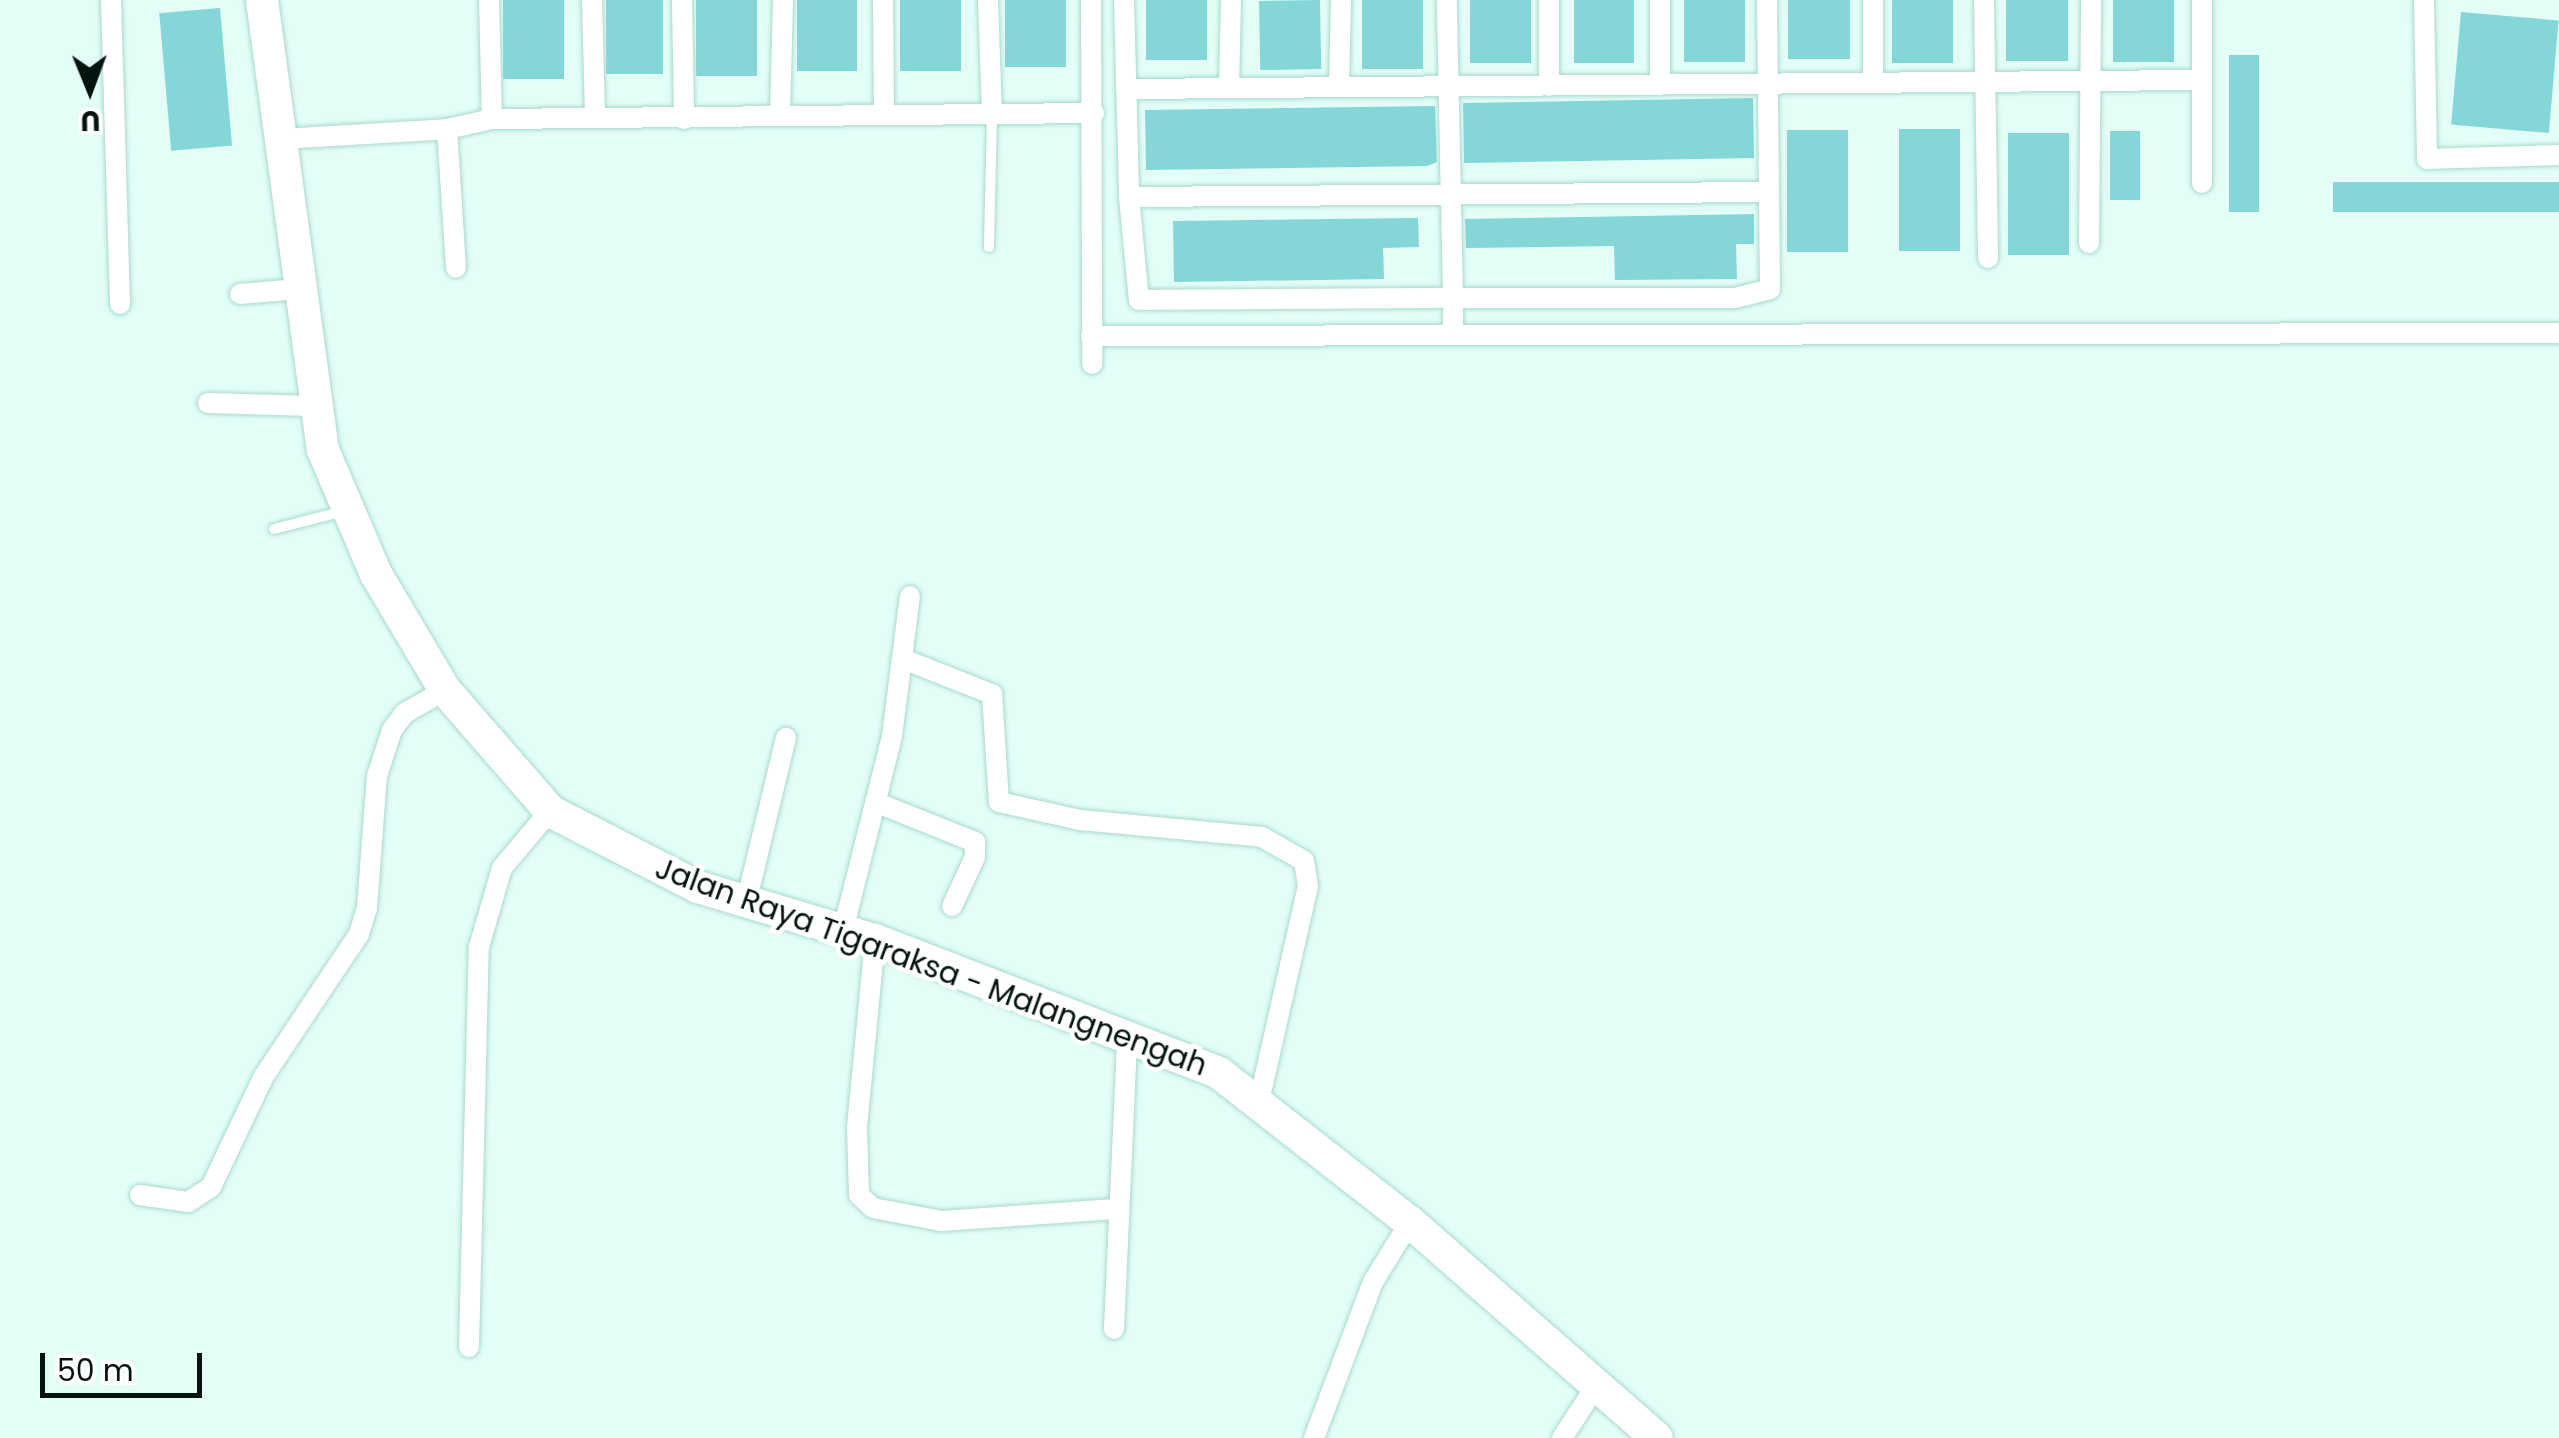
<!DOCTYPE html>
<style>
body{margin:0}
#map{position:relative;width:2559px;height:1438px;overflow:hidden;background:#e2fef7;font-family:Poppins,sans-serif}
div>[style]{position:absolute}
.building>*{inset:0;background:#84d6d7;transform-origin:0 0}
.roads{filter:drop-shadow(0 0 2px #abd9ce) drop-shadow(0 0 2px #abd9ce)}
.service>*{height:10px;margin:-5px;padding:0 5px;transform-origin:5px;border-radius:5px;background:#fff}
.minor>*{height:20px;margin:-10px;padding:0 10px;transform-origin:10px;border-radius:10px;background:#fff}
.primary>*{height:32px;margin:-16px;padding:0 16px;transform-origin:16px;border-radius:16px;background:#fff}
span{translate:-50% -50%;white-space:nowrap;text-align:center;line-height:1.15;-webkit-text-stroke:9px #fff;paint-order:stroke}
.street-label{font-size:30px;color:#031310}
.north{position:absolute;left:40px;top:40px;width:100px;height:100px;-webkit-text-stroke:8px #fff;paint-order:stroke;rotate:179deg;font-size:28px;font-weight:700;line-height:40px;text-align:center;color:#031310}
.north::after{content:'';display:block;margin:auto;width:35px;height:45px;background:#031310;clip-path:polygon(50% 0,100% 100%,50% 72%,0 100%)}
.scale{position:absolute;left:40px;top:1353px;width:162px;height:45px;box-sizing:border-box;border:5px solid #031310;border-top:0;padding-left:12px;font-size:30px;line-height:35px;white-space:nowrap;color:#031310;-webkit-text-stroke:8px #fff;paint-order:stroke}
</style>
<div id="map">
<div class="building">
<i style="left:503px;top:0;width:61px;height:79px"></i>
<i style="left:606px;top:0;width:57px;height:74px"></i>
<i style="left:696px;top:0;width:61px;height:76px"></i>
<i style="left:797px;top:0;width:60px;height:71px"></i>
<i style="left:900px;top:0;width:61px;height:71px"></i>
<i style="left:1005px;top:0;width:61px;height:67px"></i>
<i style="left:1146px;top:0;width:61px;height:60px"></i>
<i style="left:1320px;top:0;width:69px;height:61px;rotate:89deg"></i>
<i style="left:1362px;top:0;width:61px;height:69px"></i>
<i style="left:1470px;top:0;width:61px;height:63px"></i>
<i style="left:1574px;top:0;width:60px;height:63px"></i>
<i style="left:1684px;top:0;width:61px;height:62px"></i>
<i style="left:1788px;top:0;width:62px;height:59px"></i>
<i style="left:1892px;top:0;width:61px;height:63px"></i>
<i style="left:2006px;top:0;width:62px;height:61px"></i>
<i style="left:2113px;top:0;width:61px;height:62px"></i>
<i style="left:220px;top:8px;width:138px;height:61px;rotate:85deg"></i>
<i style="left:2461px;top:12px;width:98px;height:113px;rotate:5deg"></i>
<i style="left:2259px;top:55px;width:157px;height:30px;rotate:90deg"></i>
<i style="left:1753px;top:98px;width:60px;height:290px;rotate:89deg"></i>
<i style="clip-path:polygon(1435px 106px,1437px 162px,1427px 166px,1146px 170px,1145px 110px)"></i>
<i style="left:1960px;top:129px;width:122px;height:61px;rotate:90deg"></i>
<i style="left:1787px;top:130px;width:61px;height:122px"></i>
<i style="left:2110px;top:131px;width:30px;height:69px"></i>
<i style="left:2069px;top:133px;width:122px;height:61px;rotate:90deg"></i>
<i style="left:2559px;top:182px;width:30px;height:226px;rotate:90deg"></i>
<i style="clip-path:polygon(1754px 214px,1754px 244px,1736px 244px,1737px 279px,1615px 280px,1614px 246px,1466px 248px,1465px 219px)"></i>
<i style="clip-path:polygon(1418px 218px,1419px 247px,1383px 248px,1384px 279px,1174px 282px,1173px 221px)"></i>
</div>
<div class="roads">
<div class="service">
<i style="left:989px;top:247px;width:131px;rotate:-88.7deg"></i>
<i style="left:274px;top:529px;width:72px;rotate:-14.4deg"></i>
</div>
<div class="minor">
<i style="left:111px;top:0;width:304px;rotate:88.3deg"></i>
<i style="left:489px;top:0;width:119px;rotate:88.6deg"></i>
<i style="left:492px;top:119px;width:602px;rotate:-0.57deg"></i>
<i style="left:592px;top:0;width:118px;rotate:88.5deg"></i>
<i style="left:682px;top:0;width:119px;rotate:89deg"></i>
<i style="left:883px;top:0;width:112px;rotate:89.5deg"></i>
<i style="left:988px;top:0;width:116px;rotate:88deg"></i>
<i style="left:1091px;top:0;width:364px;rotate:89.8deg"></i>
<i style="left:1124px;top:0;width:197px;rotate:88.5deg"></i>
<i style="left:1129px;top:197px;width:103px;rotate:84.5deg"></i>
<i style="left:1139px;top:300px;width:314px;rotate:-0.4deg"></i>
<i style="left:1453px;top:298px;width:298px;rotate:-91.2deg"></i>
<i style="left:1549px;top:0;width:86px;rotate:90deg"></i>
<i style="left:1984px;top:0;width:258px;rotate:89.1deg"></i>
<i style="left:2202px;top:0;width:183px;rotate:90deg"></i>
<i style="left:2424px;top:0;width:159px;rotate:88.9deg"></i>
<i style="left:2427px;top:159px;width:132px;rotate:-1.7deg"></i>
<i style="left:1873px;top:83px;width:83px;rotate:-90deg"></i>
<i style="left:1660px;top:85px;width:85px;rotate:-90deg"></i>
<i style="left:1339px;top:87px;width:87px;rotate:-88.7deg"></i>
<i style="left:1229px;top:88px;width:88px;rotate:-88.7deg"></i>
<i style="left:1126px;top:89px;width:1075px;rotate:-0.48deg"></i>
<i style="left:780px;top:115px;width:115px;rotate:-88.5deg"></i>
<i style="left:447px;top:129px;width:139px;rotate:86.3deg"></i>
<i style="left:281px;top:139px;width:166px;rotate:-3.4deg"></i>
<i style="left:447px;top:129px;width:46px;rotate:-12.5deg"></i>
<i style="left:1129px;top:197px;width:638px;rotate:-0.45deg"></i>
<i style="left:2089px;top:243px;width:243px;rotate:-89.5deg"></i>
<i style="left:240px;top:294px;width:59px;rotate:-4.8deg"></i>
<i style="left:1453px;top:334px;width:36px;rotate:-90deg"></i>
<i style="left:1453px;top:298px;width:282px"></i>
<i style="left:1735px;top:298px;width:36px;rotate:-14deg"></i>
<i style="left:1770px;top:289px;width:289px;rotate:-90.6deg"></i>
<i style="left:1091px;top:336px;width:1468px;rotate:-0.12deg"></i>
<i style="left:208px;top:403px;width:105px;rotate:1.6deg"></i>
<i style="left:903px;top:659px;width:96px;rotate:21.5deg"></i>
<i style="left:992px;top:694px;width:108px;rotate:86.3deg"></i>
<i style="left:999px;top:802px;width:83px;rotate:12.5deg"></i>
<i style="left:1080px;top:820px;width:183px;rotate:5.3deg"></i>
<i style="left:1262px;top:837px;width:48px;rotate:29.7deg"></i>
<i style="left:1304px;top:861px;width:25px;rotate:81deg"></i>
<i style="left:1308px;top:886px;width:221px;rotate:102.8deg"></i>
<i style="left:875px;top:802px;width:108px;rotate:21.8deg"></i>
<i style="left:975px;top:842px;width:15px;rotate:90deg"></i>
<i style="left:975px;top:857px;width:54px;rotate:115.1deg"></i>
<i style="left:746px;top:903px;width:170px;rotate:-76.4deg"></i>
<i style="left:843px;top:930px;width:200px;rotate:-75.8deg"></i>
<i style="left:892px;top:736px;width:141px;rotate:-82.7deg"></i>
<i style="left:875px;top:940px;width:188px;rotate:95.5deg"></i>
<i style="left:857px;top:1127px;width:68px;rotate:88.3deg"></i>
<i style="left:859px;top:1195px;width:19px;rotate:43deg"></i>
<i style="left:873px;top:1208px;width:69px;rotate:10.8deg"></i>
<i style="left:941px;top:1221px;width:175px;rotate:-3.9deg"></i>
<i style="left:140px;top:1195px;width:49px;rotate:8.3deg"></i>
<i style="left:188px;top:1202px;width:27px;rotate:-33deg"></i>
<i style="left:211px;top:1187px;width:123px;rotate:-64.5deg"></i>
<i style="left:264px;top:1076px;width:171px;rotate:-56.2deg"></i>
<i style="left:359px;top:934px;width:27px;rotate:-73deg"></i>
<i style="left:367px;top:908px;width:132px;rotate:-85.7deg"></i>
<i style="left:377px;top:776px;width:48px;rotate:-71.9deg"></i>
<i style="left:392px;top:730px;width:21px;rotate:-53deg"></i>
<i style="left:405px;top:713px;width:46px;rotate:-29.9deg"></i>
<i style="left:1114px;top:1329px;width:289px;rotate:-87.4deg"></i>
<i style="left:469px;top:1347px;width:400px;rotate:-88.6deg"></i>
<i style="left:479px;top:947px;width:82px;rotate:-73.8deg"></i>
<i style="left:502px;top:868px;width:75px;rotate:-49.9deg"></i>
<i style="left:1314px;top:1438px;width:167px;rotate:-69.3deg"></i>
<i style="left:1373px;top:1282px;width:70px;rotate:-58.3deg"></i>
<i style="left:1562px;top:1438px;width:62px;rotate:-56.8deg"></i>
</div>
<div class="primary">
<i style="left:262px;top:0;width:454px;rotate:82.3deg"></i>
<i style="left:323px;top:450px;width:135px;rotate:66.9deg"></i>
<i style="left:376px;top:574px;width:135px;rotate:59.3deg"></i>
<i style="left:445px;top:690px;width:160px;rotate:49deg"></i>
<i style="left:550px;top:811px;width:166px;rotate:27.2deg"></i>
<i style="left:698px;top:887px;width:185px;rotate:16.7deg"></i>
<i style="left:875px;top:940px;width:369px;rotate:21.1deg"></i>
<i style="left:1219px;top:1073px;width:242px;rotate:38deg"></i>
<i style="left:1410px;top:1222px;width:328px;rotate:41.2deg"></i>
</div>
</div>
<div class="street-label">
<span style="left:931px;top:967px;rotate:20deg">Jalan Raya Tigaraksa - Malangnengah</span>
</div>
<div class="north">U</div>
<div class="scale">50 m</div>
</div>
